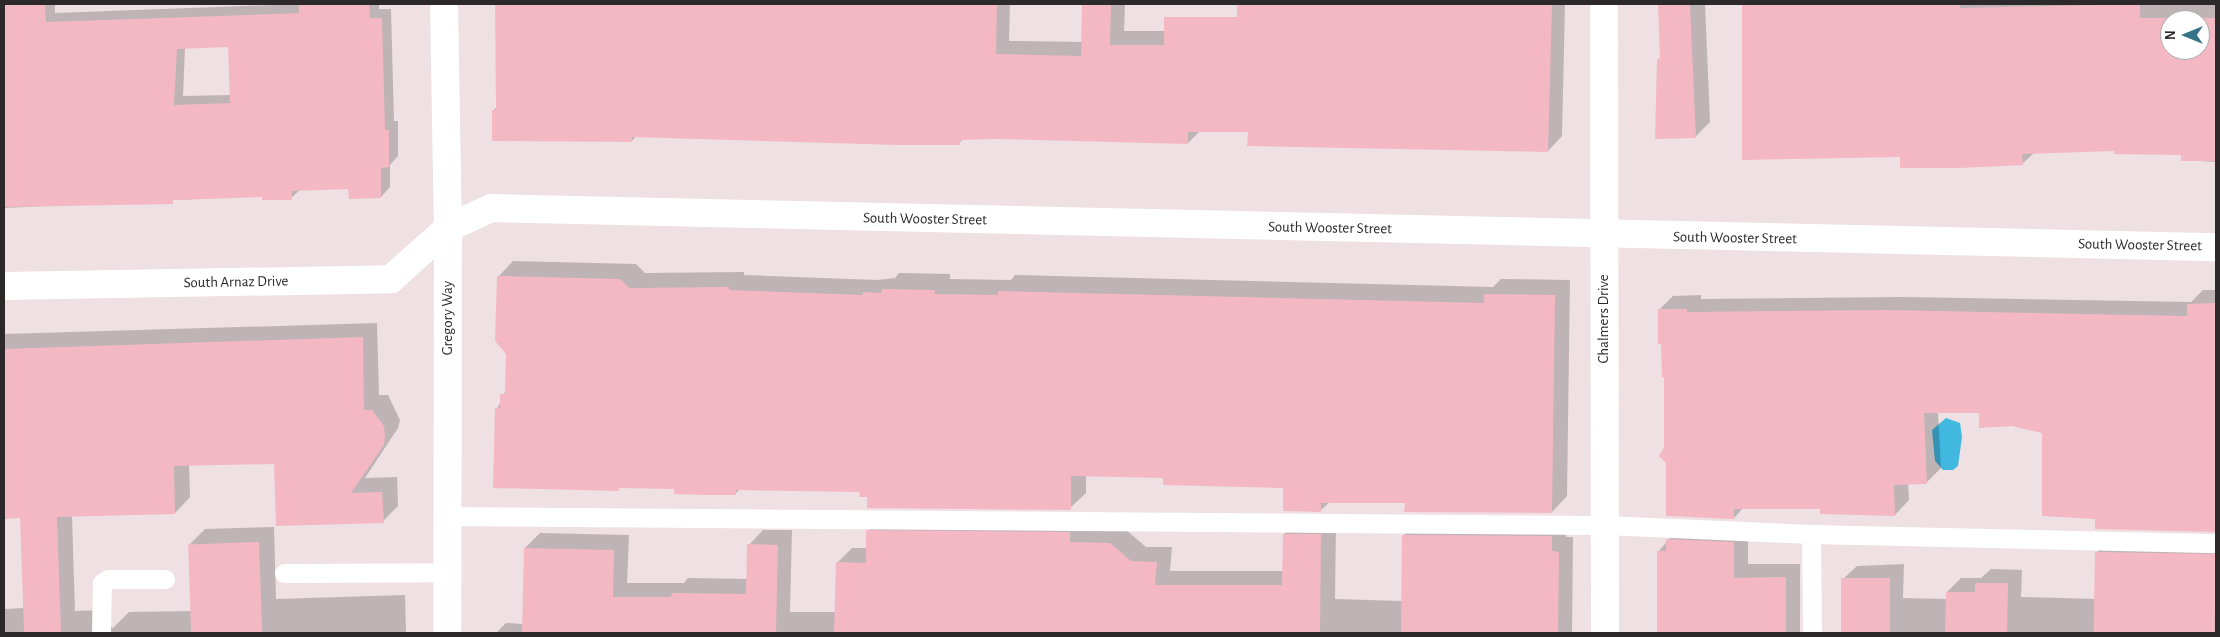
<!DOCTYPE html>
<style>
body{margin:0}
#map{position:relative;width:2220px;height:637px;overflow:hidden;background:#eee0e3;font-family:"Alegreya Sans",sans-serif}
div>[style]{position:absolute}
.water>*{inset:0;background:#41b8df}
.shadow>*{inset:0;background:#0003}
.building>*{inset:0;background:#f4b8c4;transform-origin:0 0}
.service>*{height:19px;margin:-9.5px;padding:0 9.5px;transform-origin:9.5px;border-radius:9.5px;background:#fff}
.minor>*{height:28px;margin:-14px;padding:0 14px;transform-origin:14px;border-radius:14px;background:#fff}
span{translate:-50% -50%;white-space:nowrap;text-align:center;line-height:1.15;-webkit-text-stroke:5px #fff;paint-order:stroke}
.street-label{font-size:15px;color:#2d2829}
.frame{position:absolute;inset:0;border:5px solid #2d2829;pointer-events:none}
.north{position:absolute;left:2160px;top:10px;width:50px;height:50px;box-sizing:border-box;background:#fff;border:1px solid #aba9a9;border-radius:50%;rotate:270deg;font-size:14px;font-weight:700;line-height:20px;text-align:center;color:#2d2829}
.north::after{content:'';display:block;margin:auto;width:18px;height:22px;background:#357388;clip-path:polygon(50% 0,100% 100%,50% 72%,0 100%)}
</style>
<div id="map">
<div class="water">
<i style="clip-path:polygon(1946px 418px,1960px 423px,1962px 437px,1958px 466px,1953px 470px,1943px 470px,1935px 461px,1932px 430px)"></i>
</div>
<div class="shadow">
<i style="clip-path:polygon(evenodd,4px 4px,55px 4px,55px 13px,300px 4px,379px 4px,379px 9px,391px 9px,394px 121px,398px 121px,398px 156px,390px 165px,390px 187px,381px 197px,349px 188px,300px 190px,291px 198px,263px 196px,4px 208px,4px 4px,229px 46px,231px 95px,183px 96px,185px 47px,229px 46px)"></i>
<i style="clip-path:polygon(497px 4px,1010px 4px,1009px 41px,1083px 42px,1083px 4px,1125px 4px,1124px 31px,1167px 31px,1299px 20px,1299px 4px,1565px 4px,1562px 136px,1548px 151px,1249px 131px,1200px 131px,1188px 143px,994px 138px,964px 138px,959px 143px,636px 136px,632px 141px,494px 110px,497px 107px)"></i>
<i style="clip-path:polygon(1659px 4px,1705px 4px,1710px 122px,1695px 137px,1658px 60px,1661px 57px)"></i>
<i style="clip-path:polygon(evenodd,1744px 4px,2216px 4px,2216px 162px,2183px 160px,2183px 154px,2115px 150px,2034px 153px,2022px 164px,1901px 156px,1744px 159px,1744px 4px,2170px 20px,2200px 20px,2200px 50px,2170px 50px,2170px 20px)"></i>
<i style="clip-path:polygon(513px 261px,636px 264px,645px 273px,744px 272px,744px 275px,877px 280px,895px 278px,899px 273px,950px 274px,950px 279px,1011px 280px,1015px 275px,1493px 287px,1501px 279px,1570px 280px,1567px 496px,1552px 512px,1406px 502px,1330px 502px,1321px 510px,1285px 486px,1164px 477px,1086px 475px,1086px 493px,1070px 508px,868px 496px,862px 491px,740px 489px,736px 493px,675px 487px,497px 409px,506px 389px,507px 354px,498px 277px)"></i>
<i style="clip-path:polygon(2203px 290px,2216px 290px,2216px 530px,2097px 528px,2097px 518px,2043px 432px,1980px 412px,1938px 412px,1941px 468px,1926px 483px,1908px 483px,1909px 500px,1895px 515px,1821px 507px,1744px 507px,1734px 518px,1667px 463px,1666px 376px,1659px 310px,1673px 296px,1701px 295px,1701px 299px,1903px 297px,2191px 302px)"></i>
<i style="clip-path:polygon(377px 323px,379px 395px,388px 395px,400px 420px,398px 428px,365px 478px,397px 477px,398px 506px,383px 521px,276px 463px,189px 465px,190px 497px,175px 513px,72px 516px,75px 611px,105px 610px,106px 623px,113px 628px,129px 612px,192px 611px,190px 544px,205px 529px,274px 527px,276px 599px,405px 595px,406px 633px,4px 633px,4px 609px,25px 608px,22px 517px,4px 518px,4px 334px)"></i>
<i style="clip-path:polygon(883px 516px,1125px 529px,1146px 547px,1172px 547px,1170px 571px,1284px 571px,1284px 534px,1299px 519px,1336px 520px,1335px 599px,1402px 601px,1404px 535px,1418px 520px,1566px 521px,1566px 537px,1573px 537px,1572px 633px,496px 633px,506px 623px,523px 624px,525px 548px,540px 533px,629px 535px,627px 583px,684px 583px,688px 578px,748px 579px,749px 545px,763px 530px,792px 530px,790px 612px,836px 612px,837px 563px,852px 548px,867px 548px,868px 531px)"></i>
<i style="clip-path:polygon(1681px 525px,1748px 528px,1748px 564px,1800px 564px,1800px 633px,1658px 633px,1658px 552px)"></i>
<i style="clip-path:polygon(2111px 538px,2216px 540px,2216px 633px,1843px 633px,1842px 580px,1857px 566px,1904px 564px,1903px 598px,1947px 599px,1947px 592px,1961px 578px,1981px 578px,1991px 569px,2022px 570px,2021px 597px,2097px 599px,2097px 552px)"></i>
</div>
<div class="building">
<i style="clip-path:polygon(evenodd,4px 4px,45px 4px,46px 22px,277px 14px,299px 13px,299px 4px,369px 4px,370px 18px,382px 18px,385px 130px,389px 130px,389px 167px,381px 168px,381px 198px,349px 199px,348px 189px,292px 191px,292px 200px,262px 200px,262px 197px,173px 200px,173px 204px,4px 207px,4px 4px,228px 47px,230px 103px,174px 105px,177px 49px,228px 47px)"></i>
<i style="clip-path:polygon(495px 4px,997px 4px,996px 54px,1081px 56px,1082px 4px,1111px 4px,1110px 45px,1164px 45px,1164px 17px,1237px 17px,1237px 4px,1552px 4px,1548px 152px,1247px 146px,1248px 132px,1188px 132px,1188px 144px,994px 139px,960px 140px,960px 145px,897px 145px,632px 137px,632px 142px,492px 141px,492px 110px,496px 110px)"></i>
<i style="clip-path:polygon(1658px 4px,1690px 4px,1696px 138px,1655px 139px,1657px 59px,1660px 59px)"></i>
<i style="clip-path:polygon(evenodd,1742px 4px,1960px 4px,1960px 8px,2140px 4px,2140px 18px,2216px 18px,2216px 161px,2181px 161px,2181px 155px,2114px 154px,2114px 151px,2022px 154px,2023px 165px,1960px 168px,1900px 168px,1900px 157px,1742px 160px,1742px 4px,2170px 20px,2200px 20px,2200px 50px,2170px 50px,2170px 20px)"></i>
<i style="clip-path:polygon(497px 276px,620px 279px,629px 288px,729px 287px,729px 290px,863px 295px,863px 292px,881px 293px,882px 289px,935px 290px,935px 294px,998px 295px,998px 291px,1484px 303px,1484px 294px,1555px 295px,1552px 513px,1404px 512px,1405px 503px,1321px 503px,1321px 512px,1283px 511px,1283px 488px,1163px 485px,1163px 478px,1071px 476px,1071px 510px,867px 508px,867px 497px,859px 497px,860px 492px,736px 490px,736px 495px,710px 495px,674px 494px,674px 489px,619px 488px,619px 491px,493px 488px,495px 408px,500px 408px,500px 394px,505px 394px,506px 354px,495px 341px)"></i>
<i style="clip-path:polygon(2216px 303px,2216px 532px,2095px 529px,2095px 519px,2042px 516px,2042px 433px,2012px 426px,1979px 428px,1979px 413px,1924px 413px,1927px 484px,1894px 485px,1895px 516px,1820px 514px,1820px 509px,1734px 509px,1734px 519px,1666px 516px,1666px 463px,1659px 456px,1664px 447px,1664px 377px,1662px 377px,1661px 344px,1658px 344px,1658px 309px,1687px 309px,1687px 312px,1888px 310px,2187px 316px,2187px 304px)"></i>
<i style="clip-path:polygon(363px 337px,364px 410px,372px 410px,384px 426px,385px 436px,384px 445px,351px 493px,382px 492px,384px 523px,276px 526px,274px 464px,174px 466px,175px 514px,57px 517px,61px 633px,24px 633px,20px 518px,4px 519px,4px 349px)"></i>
<i style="clip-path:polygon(866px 530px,1070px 532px,1070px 542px,1110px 543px,1131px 561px,1157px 562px,1155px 585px,1282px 585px,1283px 534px,1321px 534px,1320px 633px,834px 633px,836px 562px,866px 563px)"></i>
<i style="clip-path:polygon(1402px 535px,1552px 536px,1552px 551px,1559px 552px,1558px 633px,1401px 633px)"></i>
<i style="clip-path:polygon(1666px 539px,1734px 542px,1734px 578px,1786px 577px,1786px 633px,1657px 633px,1657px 551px,1666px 551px)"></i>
<i style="left:259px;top:542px;width:91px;height:71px;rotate:88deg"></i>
<i style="clip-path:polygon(747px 544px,778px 545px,776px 633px,522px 633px,524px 548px,614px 550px,613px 597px,671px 597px,672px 593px,746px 594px)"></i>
<i style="left:2095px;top:552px;width:121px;height:81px;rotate:1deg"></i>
<i style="left:1890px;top:578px;width:55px;height:49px;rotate:90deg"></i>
<i style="clip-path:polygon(1975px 583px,2008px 583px,2007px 633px,1945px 633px,1946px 592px,1975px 592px)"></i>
</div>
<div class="service">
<i style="left:448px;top:516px;width:1157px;rotate:0.45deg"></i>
<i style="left:1605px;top:525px;width:206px;rotate:2.5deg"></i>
<i style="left:1811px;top:534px;width:405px;rotate:1.3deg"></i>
<i style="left:1811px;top:534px;width:99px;rotate:89.4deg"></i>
<i style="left:284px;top:573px;width:164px;rotate:-0.3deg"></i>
<i style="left:101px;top:633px;width:50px;rotate:-88.9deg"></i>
<i style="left:102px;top:583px;width:7px;rotate:-34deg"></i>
<i style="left:108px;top:579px;width:57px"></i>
</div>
<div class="minor">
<i style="left:444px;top:4px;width:224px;rotate:89deg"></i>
<i style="left:448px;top:228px;width:405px;rotate:90.1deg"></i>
<i style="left:1604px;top:4px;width:629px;rotate:89.91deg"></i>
<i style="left:4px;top:286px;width:387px;rotate:-1deg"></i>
<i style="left:391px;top:279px;width:76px;rotate:-41.8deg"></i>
<i style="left:448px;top:228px;width:47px;rotate:-24.9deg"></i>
<i style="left:491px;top:208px;width:1725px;rotate:1.3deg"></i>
</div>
<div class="street-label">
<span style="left:925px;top:219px;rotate:1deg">South Wooster Street</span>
<span style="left:1330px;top:228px;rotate:1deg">South Wooster Street</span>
<span style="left:1735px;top:238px;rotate:1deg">South Wooster Street</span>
<span style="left:2140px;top:245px;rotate:1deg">South Wooster Street</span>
<span style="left:236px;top:282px;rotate:-1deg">South Arnaz Drive</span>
<span style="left:448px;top:318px;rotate:-90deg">Gregory Way</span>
<span style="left:1604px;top:319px;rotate:-90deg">Chalmers Drive</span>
</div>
<div class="frame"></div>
<div class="north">N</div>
</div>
